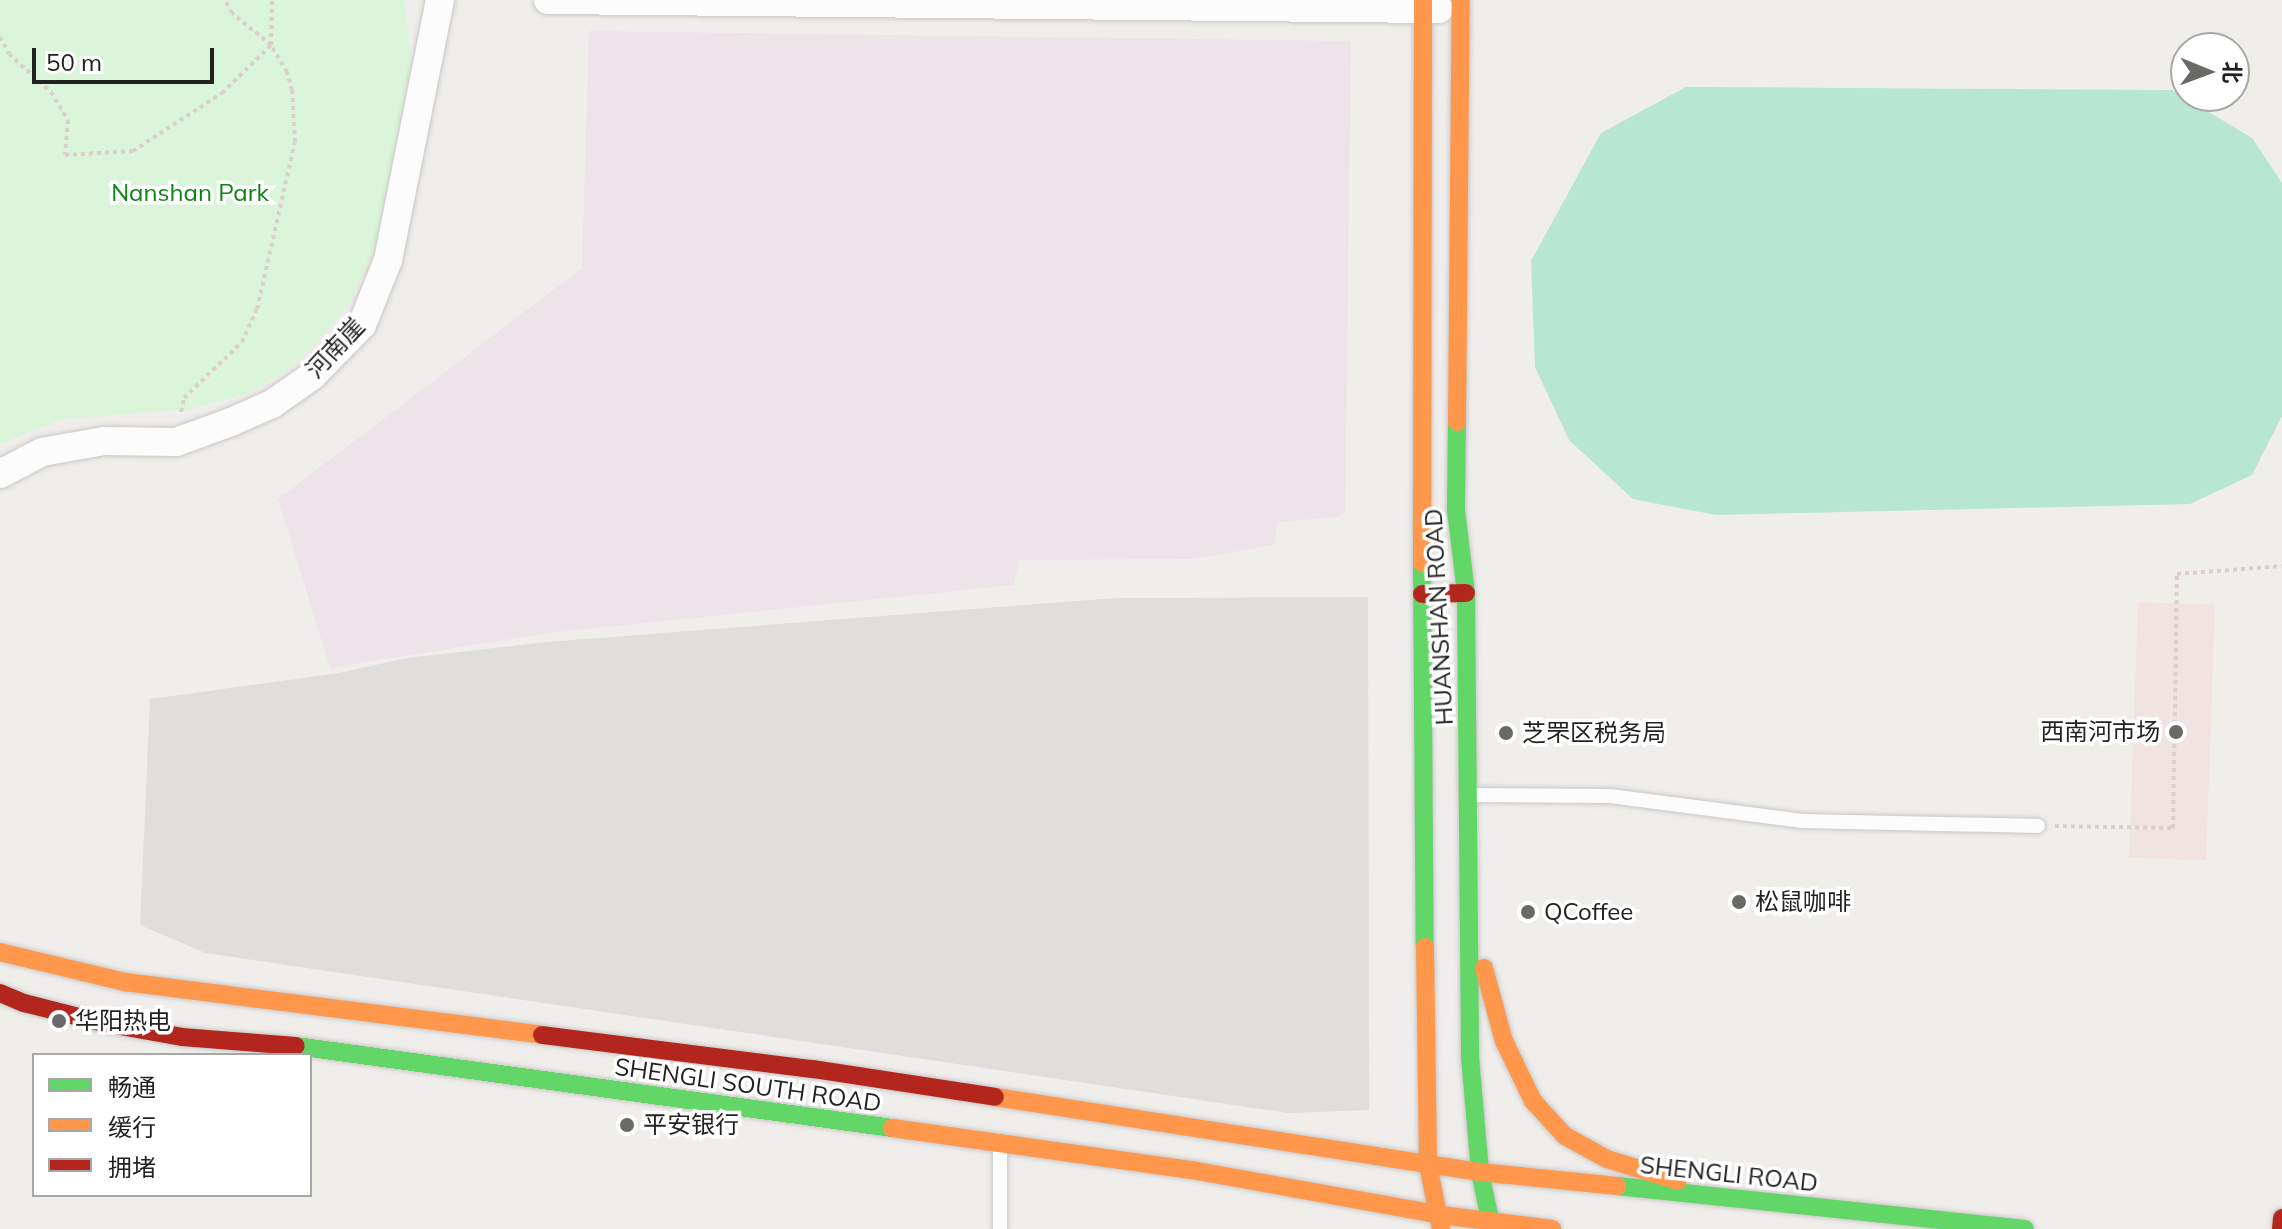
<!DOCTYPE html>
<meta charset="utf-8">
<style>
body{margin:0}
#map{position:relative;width:2282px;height:1229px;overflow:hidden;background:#f0eeeb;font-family:Mulish,"Noto Sans SC",sans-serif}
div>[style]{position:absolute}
.residential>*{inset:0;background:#dfdedc}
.commercial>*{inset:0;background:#f1e3e1;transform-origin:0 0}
.industrial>*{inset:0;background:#ede4e9}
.park>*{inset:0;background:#daf5da}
.pitch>*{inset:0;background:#b7e6d2}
.path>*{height:4px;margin-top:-2px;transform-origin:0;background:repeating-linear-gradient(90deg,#dccecd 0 4px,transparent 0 8px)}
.roads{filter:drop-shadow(0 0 2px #c9c8c7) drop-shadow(0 0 2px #c9c8c7)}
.lane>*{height:14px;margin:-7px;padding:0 7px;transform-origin:7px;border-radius:7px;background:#fdfcfc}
.street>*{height:28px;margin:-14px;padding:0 14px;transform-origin:14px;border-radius:14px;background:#fdfcfc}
.fast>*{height:18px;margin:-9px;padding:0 9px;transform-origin:9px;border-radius:9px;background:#63d668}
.slow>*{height:18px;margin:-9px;padding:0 9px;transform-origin:9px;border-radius:9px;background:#ff974d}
.jam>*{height:18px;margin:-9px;padding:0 9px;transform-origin:9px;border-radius:9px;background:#b3261e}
.dots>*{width:22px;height:22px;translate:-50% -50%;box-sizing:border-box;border:4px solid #fff;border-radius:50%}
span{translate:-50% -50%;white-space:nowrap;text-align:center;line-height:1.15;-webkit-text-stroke:7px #fff;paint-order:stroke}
.park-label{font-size:24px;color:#0c8416}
.street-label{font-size:24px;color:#222}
.poi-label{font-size:24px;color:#222}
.right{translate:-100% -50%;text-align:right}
.left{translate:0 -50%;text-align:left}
.legend{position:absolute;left:32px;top:1053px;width:280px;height:144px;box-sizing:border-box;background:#fff;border:2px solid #a7a7a7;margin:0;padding:10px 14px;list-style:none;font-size:24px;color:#222}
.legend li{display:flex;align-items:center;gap:16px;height:40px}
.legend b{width:40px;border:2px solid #a7a7a7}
.north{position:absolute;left:2170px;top:32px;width:80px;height:80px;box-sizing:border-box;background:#fff;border:2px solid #a7a7a7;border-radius:50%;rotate:91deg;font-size:22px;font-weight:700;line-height:32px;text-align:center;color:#222}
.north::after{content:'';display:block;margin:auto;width:28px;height:36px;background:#6a6968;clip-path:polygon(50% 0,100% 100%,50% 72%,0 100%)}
.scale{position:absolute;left:32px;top:48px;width:182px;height:36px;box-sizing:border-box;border:4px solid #222;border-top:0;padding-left:10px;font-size:24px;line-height:28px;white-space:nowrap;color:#222;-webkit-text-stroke:6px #fff;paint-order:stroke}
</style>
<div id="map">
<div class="residential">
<i style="clip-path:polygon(1368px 597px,1369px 1110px,1288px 1113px,205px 953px,140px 925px,150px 699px,339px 673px,407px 658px,547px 642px,1116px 598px)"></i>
</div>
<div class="commercial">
<i style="left:2138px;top:602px;width:77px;height:256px;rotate:2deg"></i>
</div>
<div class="industrial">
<i style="clip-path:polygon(589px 31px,1351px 41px,1345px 511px,1339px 517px,1278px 522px,1274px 545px,1194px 559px,1019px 560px,1014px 585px,549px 633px,330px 668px,278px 499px,582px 268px)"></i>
</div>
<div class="park">
<i style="clip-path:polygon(0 0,404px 0,412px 62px,377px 245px,346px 309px,299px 362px,248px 394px,189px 409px,62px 419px,0 444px)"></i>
</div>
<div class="pitch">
<i style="clip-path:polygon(1686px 87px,2172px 90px,2252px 138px,2282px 183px,2282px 416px,2252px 475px,2190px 504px,1716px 515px,1633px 499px,1569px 440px,1535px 367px,1531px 261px,1601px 133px)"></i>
</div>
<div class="path">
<i style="left:0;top:37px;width:19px;rotate:62deg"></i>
<i style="left:9px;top:54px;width:57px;rotate:42.1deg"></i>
<i style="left:51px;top:92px;width:33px;rotate:59deg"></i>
<i style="left:68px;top:120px;width:35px;rotate:95deg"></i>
<i style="left:65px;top:155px;width:68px;rotate:-3.4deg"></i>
<i style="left:133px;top:151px;width:106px;rotate:-33.1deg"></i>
<i style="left:222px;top:93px;width:69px;rotate:-44.4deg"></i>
<i style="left:271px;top:45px;width:45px;rotate:-88.7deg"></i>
<i style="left:181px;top:412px;width:14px;rotate:-78deg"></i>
<i style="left:184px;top:398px;width:81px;rotate:-44deg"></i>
<i style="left:242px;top:342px;width:36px;rotate:-66deg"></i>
<i style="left:257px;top:309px;width:171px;rotate:-77.2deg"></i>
<i style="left:295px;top:142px;width:52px;rotate:-93.3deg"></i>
<i style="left:292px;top:90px;width:19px;rotate:-106deg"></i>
<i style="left:287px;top:72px;width:31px;rotate:-121deg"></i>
<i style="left:271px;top:45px;width:50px;rotate:-140.6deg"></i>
<i style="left:232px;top:13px;width:15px;rotate:-118deg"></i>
<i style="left:2055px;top:826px;width:118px;rotate:1deg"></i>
<i style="left:2173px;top:828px;width:254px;rotate:-89.1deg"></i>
<i style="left:2177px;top:574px;width:105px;rotate:-4.4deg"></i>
</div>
<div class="roads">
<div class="lane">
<i style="left:1472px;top:795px;width:138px;rotate:0.4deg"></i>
<i style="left:1610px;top:796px;width:194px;rotate:7.4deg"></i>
<i style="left:1802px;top:821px;width:236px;rotate:1.2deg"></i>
<i style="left:1000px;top:1148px;width:81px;rotate:90deg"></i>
</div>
<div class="street">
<i style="left:548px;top:0;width:891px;rotate:0.58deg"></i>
<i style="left:0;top:474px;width:47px;rotate:-27.6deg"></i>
<i style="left:42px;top:452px;width:63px;rotate:-10.1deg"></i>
<i style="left:104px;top:441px;width:72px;rotate:0.8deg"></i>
<i style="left:176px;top:442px;width:59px;rotate:-20deg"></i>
<i style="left:231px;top:422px;width:45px;rotate:-23.7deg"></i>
<i style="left:272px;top:404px;width:49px;rotate:-35deg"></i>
<i style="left:312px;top:376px;width:71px;rotate:-45.6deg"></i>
<i style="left:362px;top:325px;width:70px;rotate:-68.2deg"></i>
<i style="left:388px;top:260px;width:265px;rotate:-78.7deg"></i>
</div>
<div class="fast">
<i style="left:1457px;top:422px;width:88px;rotate:90.7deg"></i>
<i style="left:1456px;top:510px;width:84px;rotate:83.1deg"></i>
<i style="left:1466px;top:593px;width:464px;rotate:89.5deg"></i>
<i style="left:1470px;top:1057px;width:115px;rotate:85deg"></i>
<i style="left:1480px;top:1172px;width:58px;rotate:78.1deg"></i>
<i style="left:1422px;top:563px;width:384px;rotate:89.6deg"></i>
<i style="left:296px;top:1046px;width:602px;rotate:7.83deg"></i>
<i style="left:1617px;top:1186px;width:410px;rotate:6deg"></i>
</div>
<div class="slow">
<i style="left:1457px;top:422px;width:422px;rotate:-89.5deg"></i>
<i style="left:1422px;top:563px;width:563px;rotate:-89.9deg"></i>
<i style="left:1425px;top:947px;width:218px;rotate:89.2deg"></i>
<i style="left:1428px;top:1165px;width:65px;rotate:78.5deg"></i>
<i style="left:0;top:952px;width:129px;rotate:13.5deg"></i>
<i style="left:125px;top:982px;width:420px;rotate:7.2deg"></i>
<i style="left:1484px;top:968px;width:76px;rotate:74.7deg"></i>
<i style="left:1504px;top:1041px;width:67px;rotate:64.2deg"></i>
<i style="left:1533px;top:1101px;width:47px;rotate:47.6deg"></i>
<i style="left:1565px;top:1136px;width:48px;rotate:28.7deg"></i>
<i style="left:1607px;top:1159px;width:74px;rotate:17.2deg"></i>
<i style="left:995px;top:1097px;width:491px;rotate:8.8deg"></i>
<i style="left:1480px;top:1172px;width:138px;rotate:5.8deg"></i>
<i style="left:892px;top:1128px;width:308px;rotate:8deg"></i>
<i style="left:1197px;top:1171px;width:248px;rotate:10.2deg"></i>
<i style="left:1441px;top:1215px;width:112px;rotate:7.2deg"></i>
</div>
<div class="jam">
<i style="left:1422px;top:594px;width:44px;rotate:-1.3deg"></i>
<i style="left:0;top:993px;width:26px;rotate:23deg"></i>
<i style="left:24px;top:1003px;width:81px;rotate:14.2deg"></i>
<i style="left:103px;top:1023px;width:80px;rotate:10deg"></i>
<i style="left:182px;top:1037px;width:114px;rotate:4.5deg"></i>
<i style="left:542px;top:1035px;width:273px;rotate:7.2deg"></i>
<i style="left:813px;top:1069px;width:184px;rotate:8.7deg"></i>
<i style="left:2281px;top:1229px;width:11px;rotate:-85deg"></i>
</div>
</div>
<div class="dots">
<i style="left:2176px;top:732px;background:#6a6968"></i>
<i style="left:1506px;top:733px;background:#6a6968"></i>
<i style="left:1739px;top:902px;background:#6a6968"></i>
<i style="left:1528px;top:912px;background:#6a6968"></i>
<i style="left:59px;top:1021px;background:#6a6968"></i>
<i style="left:627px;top:1125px;background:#6a6968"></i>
</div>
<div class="park-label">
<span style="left:190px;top:193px">Nanshan Park</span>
</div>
<div class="street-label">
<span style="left:335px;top:348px;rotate:-47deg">河南崖</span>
<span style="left:1439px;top:617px;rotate:-93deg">HUANSHAN ROAD</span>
<span style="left:748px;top:1085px;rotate:8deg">SHENGLI SOUTH ROAD</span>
<span style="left:1729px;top:1174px;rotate:6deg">SHENGLI ROAD</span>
</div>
<div class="poi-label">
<span class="right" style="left:2160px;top:732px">西南河市场</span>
<span class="left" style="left:1522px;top:733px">芝罘区税务局</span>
<span class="left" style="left:1755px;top:902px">松鼠咖啡</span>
<span class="left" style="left:1544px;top:912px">QCoffee</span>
<span class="left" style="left:75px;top:1021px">华阳热电</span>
<span class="left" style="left:643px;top:1125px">平安银行</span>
</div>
<ul class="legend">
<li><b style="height:10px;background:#63d668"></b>畅通</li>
<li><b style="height:10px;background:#ff974d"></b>缓行</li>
<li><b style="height:10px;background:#b3261e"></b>拥堵</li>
</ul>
<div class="north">北</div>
<div class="scale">50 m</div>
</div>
